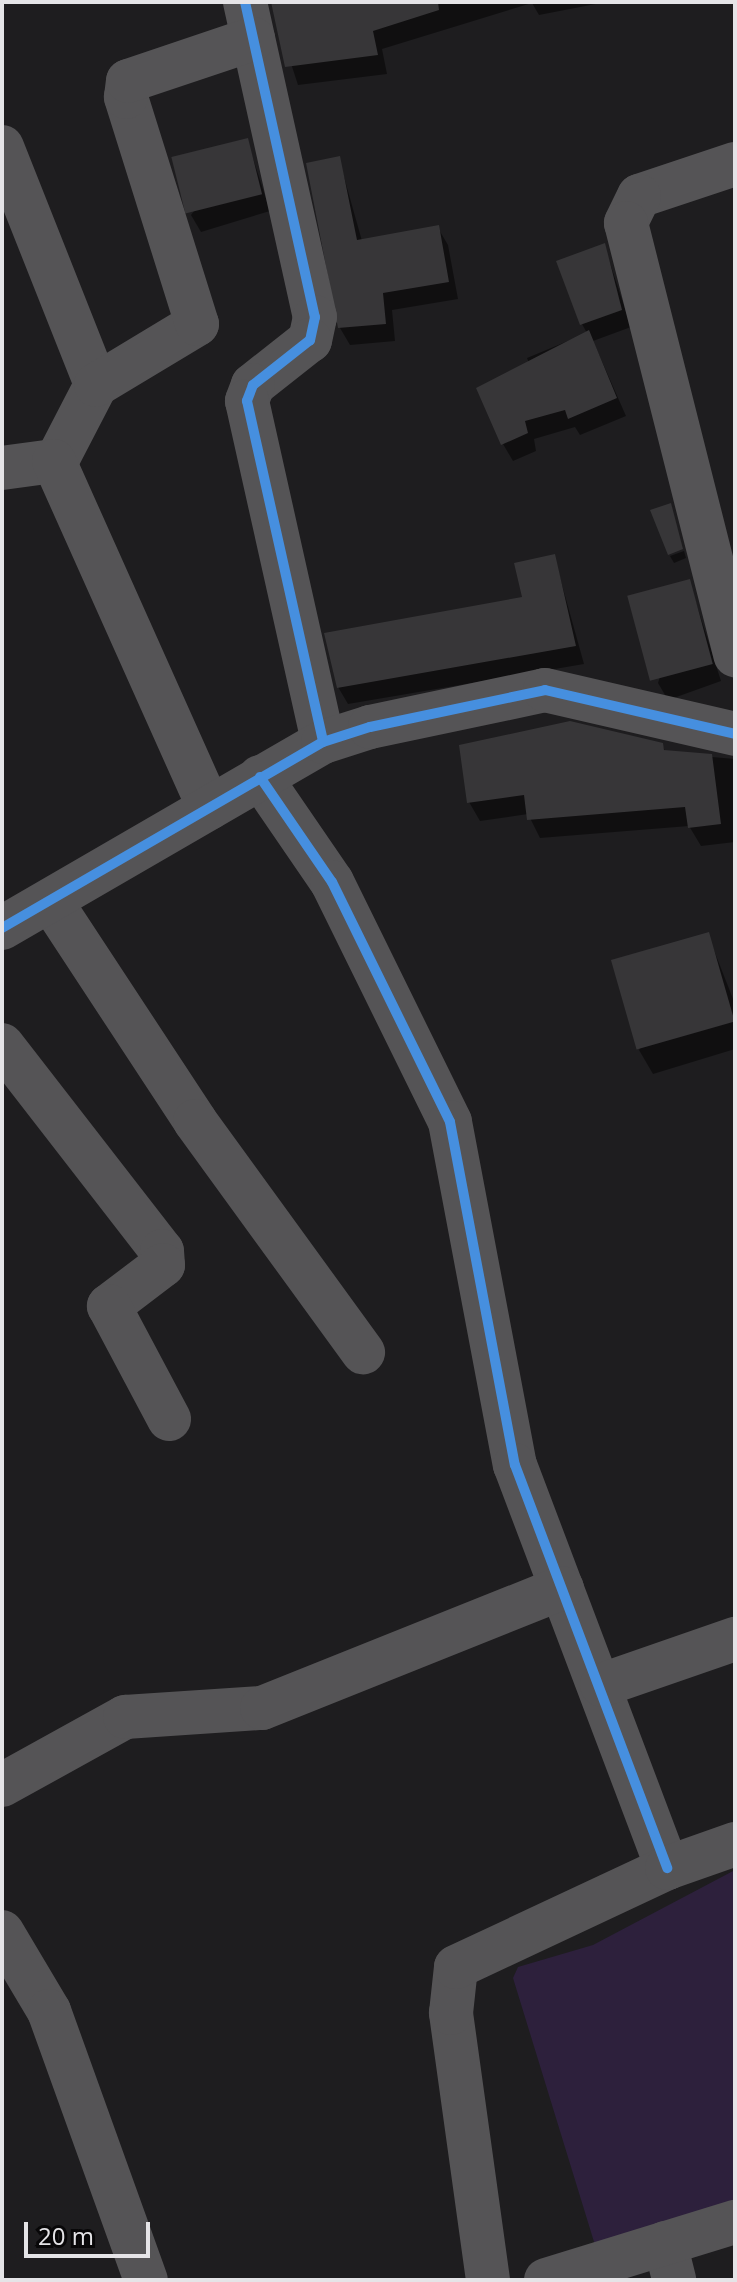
<!DOCTYPE html>
<style>
body{margin:0}
#map{position:relative;width:737px;height:2282px;overflow:hidden;background:#1e1d1f;font-family:"Open Sans",sans-serif}
div>[style]{position:absolute}
.green>*{inset:0;background:#2d203c}
.shadow>*{inset:0;background:#0007}
.building>*{inset:0;background:#373638;transform-origin:0 0}
.minor>*{height:44px;margin:-22px;padding:0 22px;transform-origin:22px;border-radius:22px;background:#555456}
.cycleway>*{height:10px;margin:-5px;padding:0 5px;transform-origin:5px;border-radius:5px;background:#468fdf}
span{translate:-50% -50%;white-space:nowrap;text-align:center;line-height:1.15;-webkit-text-stroke:7px #080708;paint-order:stroke}
.frame{position:absolute;inset:0;border:4px solid #e5e4e7;pointer-events:none}
.scale{position:absolute;left:24px;top:2222px;width:126px;height:36px;box-sizing:border-box;border:4px solid #e5e4e7;border-top:0;padding-left:10px;font-size:24px;line-height:28px;white-space:nowrap;color:#e5e4e7;-webkit-text-stroke:6px #080708;paint-order:stroke}
</style>
<div id="map">
<div class="green">
<i style="clip-path:polygon(735px 1870px,735px 2204px,595px 2245px,513px 1978px,518px 1967px,593px 1945px)"></i>
</div>
<div class="shadow">
<i style="clip-path:polygon(271px 2px,606px 2px,539px 15px,532px 3px,382px 49px,387px 74px,298px 85px)"></i>
<i style="clip-path:polygon(247px 140px,270px 211px,201px 232px,191px 215px)"></i>
<i style="clip-path:polygon(339px 159px,362px 241px,438px 228px,448px 245px,458px 299px,392px 310px,395px 341px,350px 345px,340px 328px)"></i>
<i style="clip-path:polygon(604px 245px,631px 327px,593px 341px,626px 416px,580px 435px,575px 427px,534px 439px,536px 451px,513px 461px,503px 444px,531px 368px,527px 358px,587px 333px,582px 324px)"></i>
<i style="clip-path:polygon(684px 551px,686px 558px,674px 563px,670px 556px)"></i>
<i style="clip-path:polygon(554px 556px,584px 664px,348px 704px,338px 687px,524px 599px)"></i>
<i style="clip-path:polygon(689px 581px,721px 681px,668px 700px,658px 683px)"></i>
<i style="clip-path:polygon(662px 745px,666px 753px,735px 759px,735px 842px,701px 846px,689px 826px,540px 838px,528px 814px,480px 821px,469px 802px)"></i>
<i style="clip-path:polygon(708px 935px,735px 1004px,735px 1049px,653px 1074px,639px 1050px)"></i>
</div>
<div class="building">
<i style="clip-path:polygon(271px 2px,438px 2px,439px 10px,373px 31px,378px 55px,285px 67px)"></i>
<i style="left:248px;top:138px;width:58px;height:79px;rotate:76deg"></i>
<i style="clip-path:polygon(340px 156px,357px 240px,439px 225px,449px 282px,383px 293px,386px 324px,338px 328px,306px 163px)"></i>
<i style="clip-path:polygon(605px 243px,622px 310px,580px 325px,556px 261px)"></i>
<i style="clip-path:polygon(589px 330px,617px 398px,568px 419px,565px 410px,525px 421px,528px 433px,501px 445px,476px 388px)"></i>
<i style="clip-path:polygon(671px 503px,683px 549px,668px 555px,650px 510px)"></i>
<i style="clip-path:polygon(555px 554px,576px 646px,337px 688px,324px 633px,522px 597px,514px 563px)"></i>
<i style="left:690px;top:579px;width:88px;height:65px;rotate:75deg"></i>
<i style="clip-path:polygon(570px 721px,663px 743px,664px 750px,712px 754px,721px 824px,688px 828px,685px 807px,527px 820px,524px 795px,467px 803px,459px 745px)"></i>
<i style="left:709px;top:932px;width:93px;height:102px;rotate:74deg"></i>
</div>
<div class="minor">
<i style="left:245px;top:2px;width:323px;rotate:77.5deg"></i>
<i style="left:315px;top:317px;width:24px;rotate:102deg"></i>
<i style="left:310px;top:340px;width:73px;rotate:141.7deg"></i>
<i style="left:253px;top:385px;width:17px;rotate:111deg"></i>
<i style="left:247px;top:401px;width:349px;rotate:77.4deg"></i>
<i style="left:2px;top:147px;width:256px;rotate:68.4deg"></i>
<i style="left:735px;top:164px;width:101px;rotate:161.6deg"></i>
<i style="left:639px;top:196px;width:30px;rotate:116deg"></i>
<i style="left:626px;top:223px;width:446px;rotate:75.8deg"></i>
<i style="left:55px;top:464px;width:89px;rotate:-62.6deg"></i>
<i style="left:96px;top:385px;width:118px;rotate:-31.1deg"></i>
<i style="left:197px;top:324px;width:238px;rotate:-107.4deg"></i>
<i style="left:126px;top:97px;width:16px;rotate:-83deg"></i>
<i style="left:128px;top:81px;width:132px;rotate:-18.6deg"></i>
<i style="left:2px;top:468px;width:52px;rotate:-7.7deg"></i>
<i style="left:54px;top:461px;width:380px;rotate:65.9deg"></i>
<i style="left:260px;top:777px;width:127px;rotate:55.6deg"></i>
<i style="left:332px;top:882px;width:267px;rotate:63.8deg"></i>
<i style="left:450px;top:1122px;width:349px;rotate:79.3deg"></i>
<i style="left:515px;top:1465px;width:431px;rotate:69.3deg"></i>
<i style="left:52px;top:903px;width:261px;rotate:56.7deg"></i>
<i style="left:195px;top:1121px;width:286px;rotate:54deg"></i>
<i style="left:2px;top:928px;width:371px;rotate:-30.1deg"></i>
<i style="left:323px;top:742px;width:49px;rotate:-17.7deg"></i>
<i style="left:370px;top:727px;width:179px;rotate:-11.9deg"></i>
<i style="left:545px;top:690px;width:195px;rotate:13deg"></i>
<i style="left:2px;top:1045px;width:261px;rotate:52.2deg"></i>
<i style="left:162px;top:1251px;width:14px;rotate:86deg"></i>
<i style="left:163px;top:1265px;width:68px;rotate:142.8deg"></i>
<i style="left:109px;top:1306px;width:128px;rotate:62deg"></i>
<i style="left:602px;top:1685px;width:141px;rotate:-19.1deg"></i>
<i style="left:2px;top:1785px;width:141px;rotate:-28.9deg"></i>
<i style="left:125px;top:1717px;width:137px;rotate:-3.8deg"></i>
<i style="left:262px;top:1708px;width:323px;rotate:-21.8deg"></i>
<i style="left:2px;top:1932px;width:92px;rotate:59.3deg"></i>
<i style="left:49px;top:2011px;width:286px;rotate:70.2deg"></i>
<i style="left:665px;top:2243px;width:38px;rotate:76deg"></i>
<i style="left:488px;top:2280px;width:270px;rotate:-97.9deg"></i>
<i style="left:451px;top:2013px;width:46px;rotate:-83.8deg"></i>
<i style="left:456px;top:1967px;width:233px;rotate:-25.1deg"></i>
<i style="left:667px;top:1868px;width:72px;rotate:-19.4deg"></i>
<i style="left:546px;top:2280px;width:198px;rotate:-17.1deg"></i>
</div>
<div class="cycleway">
<i style="left:245px;top:2px;width:323px;rotate:77.5deg"></i>
<i style="left:315px;top:317px;width:24px;rotate:102deg"></i>
<i style="left:310px;top:340px;width:73px;rotate:141.7deg"></i>
<i style="left:253px;top:385px;width:17px;rotate:111deg"></i>
<i style="left:247px;top:401px;width:349px;rotate:77.4deg"></i>
<i style="left:260px;top:777px;width:127px;rotate:55.6deg"></i>
<i style="left:332px;top:882px;width:267px;rotate:63.8deg"></i>
<i style="left:450px;top:1122px;width:349px;rotate:79.3deg"></i>
<i style="left:515px;top:1465px;width:431px;rotate:69.3deg"></i>
<i style="left:2px;top:928px;width:371px;rotate:-30.1deg"></i>
<i style="left:323px;top:742px;width:49px;rotate:-17.7deg"></i>
<i style="left:370px;top:727px;width:179px;rotate:-11.9deg"></i>
<i style="left:545px;top:690px;width:195px;rotate:13deg"></i>
</div>
<div class="frame"></div>
<div class="scale">20 m</div>
</div>
